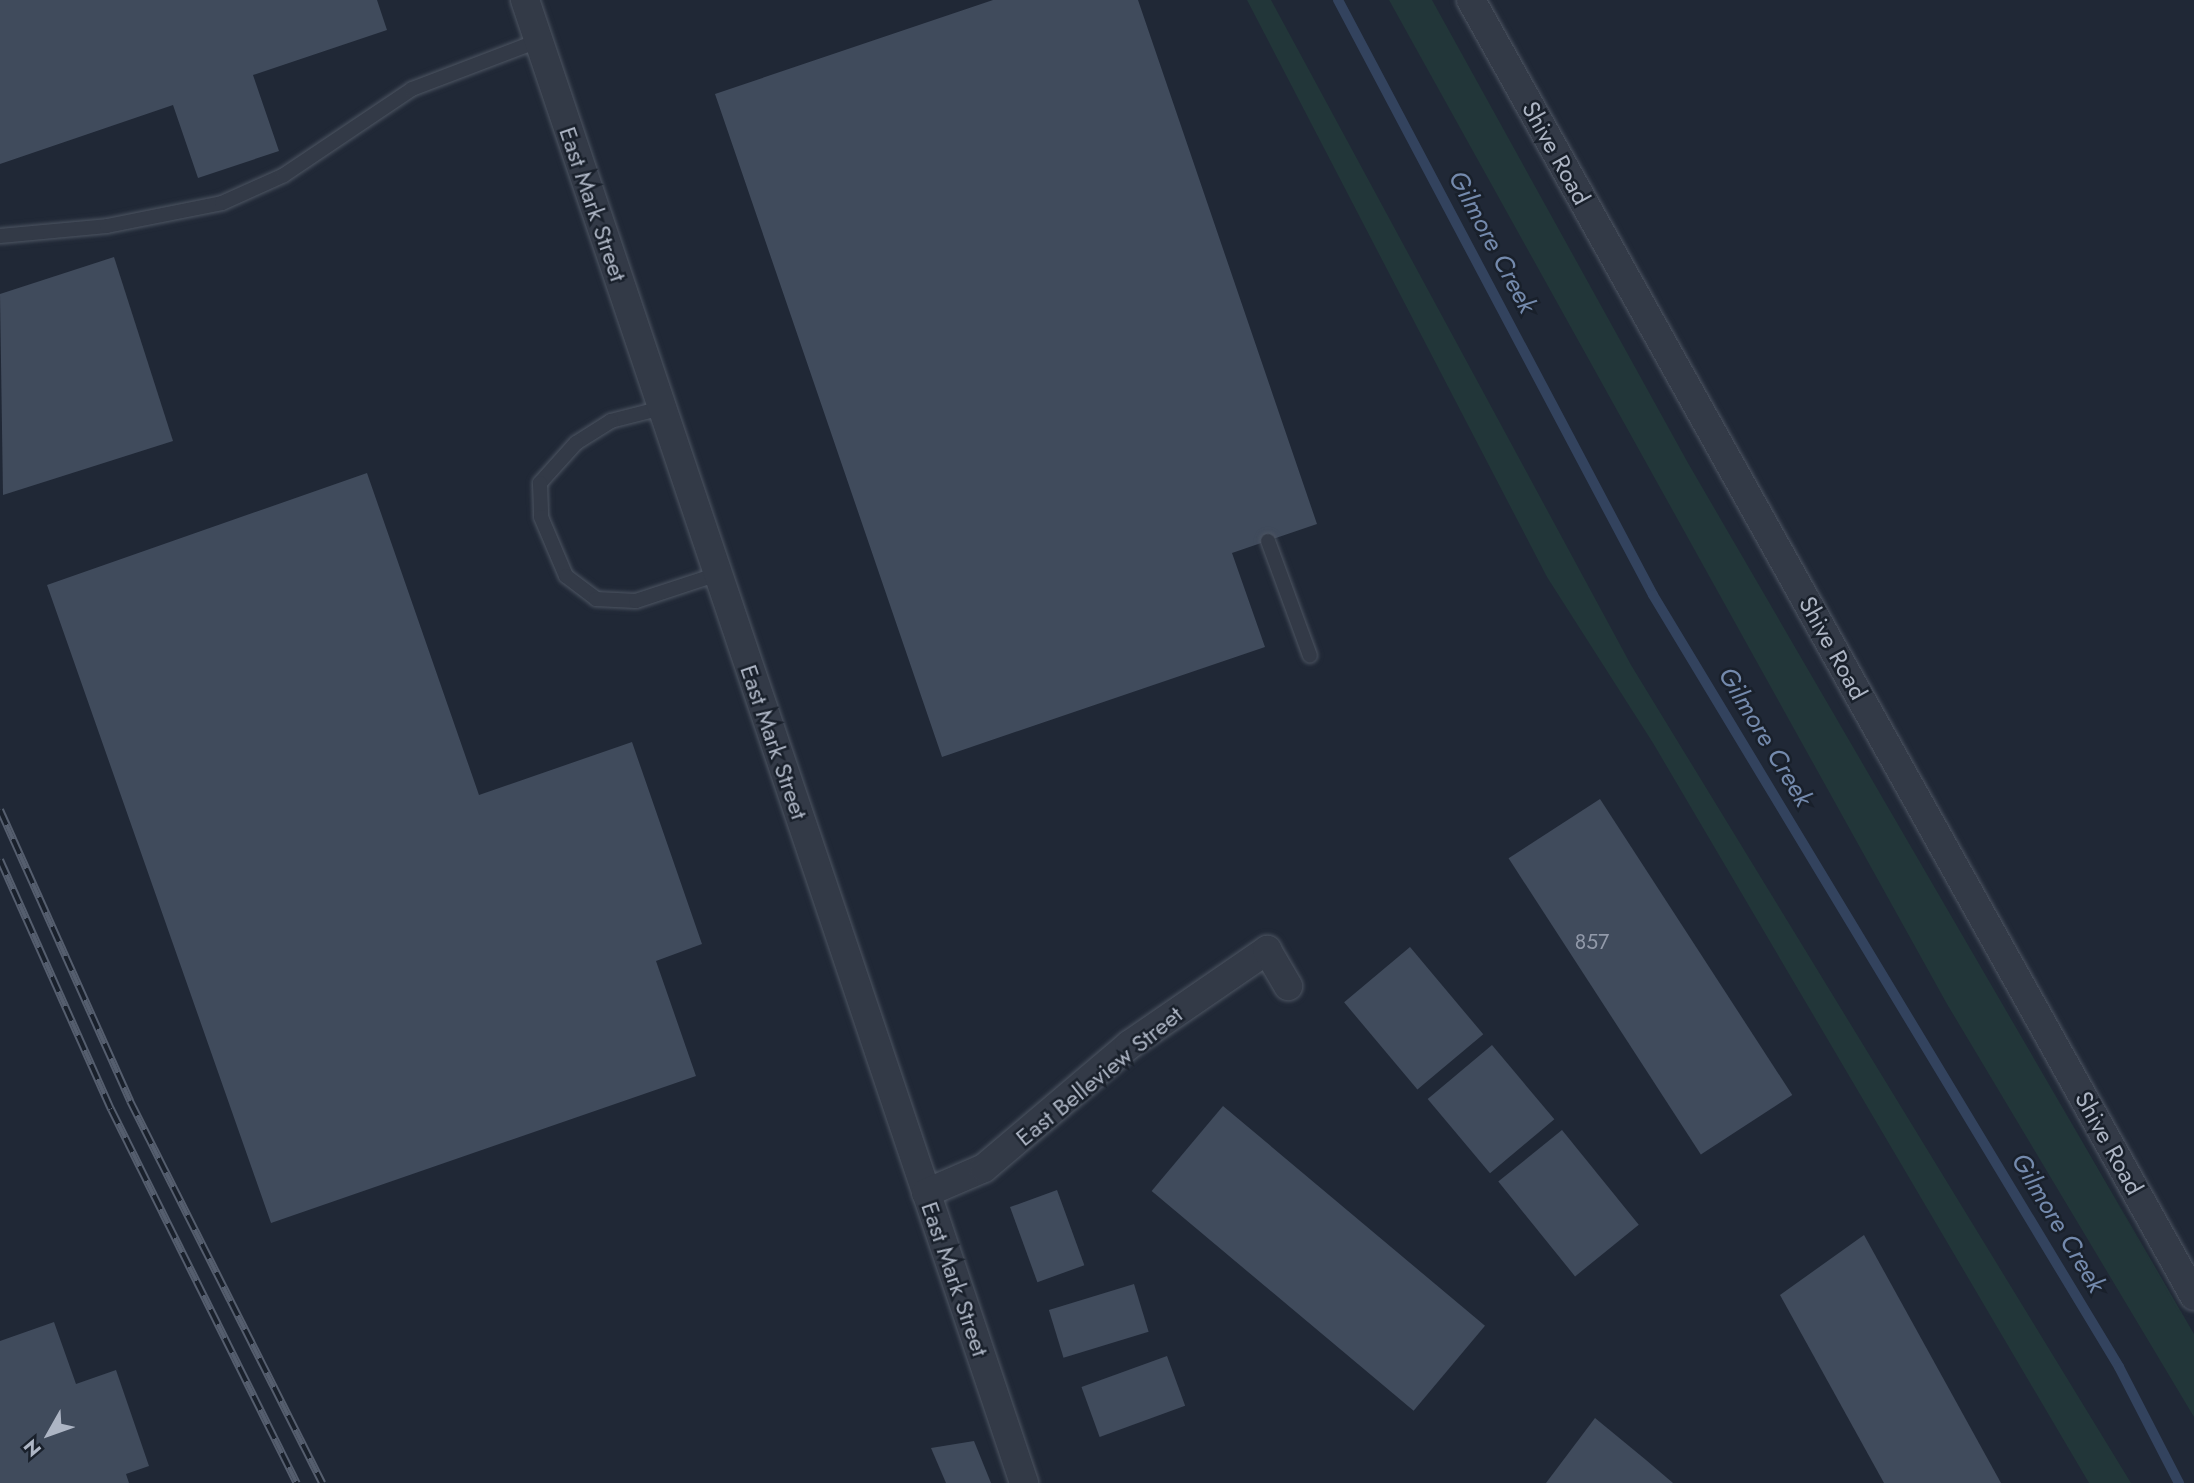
<!DOCTYPE html>
<style>
body{margin:0}
#map{position:relative;width:2194px;height:1483px;overflow:hidden;background:#202836;font-family:Jost,sans-serif}
div>[style]{position:absolute}
.green>*{inset:0;background:#223639}
.stream>*{height:10px;margin:-5px;padding:0 5px;transform-origin:5px;border-radius:5px;background:#33435e}
.building>*{inset:0;background:#404b5c;transform-origin:0 0}
.roads{filter:drop-shadow(0 0 2px #4d5562) drop-shadow(0 0 2px #4d5562)}
.service>*{height:14px;margin:-7px;padding:0 7px;transform-origin:7px;border-radius:7px;background:#333a47}
.minor>*{height:28px;margin:-14px;padding:0 14px;transform-origin:14px;border-radius:14px;background:#333a47}
.rail>*{height:8px;margin-top:-4px;transform-origin:0;background:repeating-linear-gradient(90deg,#19202b 0 16px,#555e6e 0 32px);box-sizing:border-box;border-block:2px solid #555e6e}
span{translate:-50% -50%;white-space:nowrap;text-align:center;line-height:1.15;-webkit-text-stroke:5px #19202b;paint-order:stroke}
.number-label{font-size:21px;color:#929aaa}
.number-label span{-webkit-text-stroke-width:0}
.street-label{font-size:24px;color:#adb5c4}
.water-label{font-size:26px;color:#748aad;font-style:italic}
.north{position:absolute;left:14px;top:1399px;width:70px;height:70px;-webkit-text-stroke:5px #19202b;paint-order:stroke;rotate:230deg;font-size:19px;font-weight:700;line-height:28px;text-align:center;color:#adb5c4}
.north::after{content:'';display:block;margin:auto;width:24px;height:32px;background:#adb5c4;clip-path:polygon(50% 0,100% 100%,50% 72%,0 100%)}
</style>
<div id="map">
<div class="green">
<i style="clip-path:polygon(1247px 0,1271px 0,1631px 665px,2131px 1483px,2089px 1483px,1653px 743px,1547px 577px)"></i>
<i style="clip-path:polygon(1389px 0,1432px 0,1688px 463px,2194px 1334px,2194px 1417px,1947px 1004px)"></i>
</div>
<div class="stream">
<i style="left:1338px;top:0;width:673px;rotate:62.1deg"></i>
<i style="left:1653px;top:595px;width:902px;rotate:58.88deg"></i>
<i style="left:2119px;top:1367px;width:131px;rotate:62.7deg"></i>
</div>
<div class="building">
<i style="clip-path:polygon(0 0,377px 0,387px 30px,253px 75px,279px 151px,198px 178px,173px 105px,0 164px)"></i>
<i style="clip-path:polygon(993px 0,1138px 0,1317px 524px,1232px 553px,1265px 647px,942px 757px,715px 94px)"></i>
<i style="clip-path:polygon(114px 257px,173px 441px,3px 495px,0 294px)"></i>
<i style="clip-path:polygon(367px 473px,479px 795px,632px 742px,702px 944px,656px 961px,696px 1076px,271px 1223px,47px 585px)"></i>
<i style="left:1600px;top:799px;width:353px;height:109px;rotate:57deg"></i>
<i style="left:1410px;top:947px;width:114px;height:86px;rotate:50deg"></i>
<i style="left:1492px;top:1045px;width:97px;height:84px;rotate:50deg"></i>
<i style="left:1223px;top:1106px;width:342px;height:111px;rotate:40deg"></i>
<i style="left:1562px;top:1130px;width:122px;height:82px;rotate:51deg"></i>
<i style="left:1057px;top:1190px;width:80px;height:50px;rotate:70deg"></i>
<i style="clip-path:polygon(1864px 1235px,2001px 1483px,1884px 1483px,1780px 1295px)"></i>
<i style="left:1134px;top:1284px;width:50px;height:89px;rotate:73deg"></i>
<i style="clip-path:polygon(54px 1322px,76px 1384px,116px 1370px,149px 1466px,126px 1474px,129px 1483px,0 1483px,0 1341px)"></i>
<i style="left:1167px;top:1356px;width:53px;height:91px;rotate:70deg"></i>
<i style="clip-path:polygon(1595px 1418px,1646px 1460px,1673px 1483px,1546px 1483px)"></i>
<i style="clip-path:polygon(974px 1441px,991px 1483px,946px 1483px,931px 1448px)"></i>
</div>
<div class="roads">
<div class="service">
<i style="left:0;top:236px;width:107px;rotate:-5.3deg"></i>
<i style="left:107px;top:226px;width:117px;rotate:-11.3deg"></i>
<i style="left:222px;top:203px;width:68px;rotate:-24.3deg"></i>
<i style="left:284px;top:175px;width:154px;rotate:-33.9deg"></i>
<i style="left:412px;top:89px;width:135px;rotate:-20.9deg"></i>
<i style="left:662px;top:408px;width:53px;rotate:165.7deg"></i>
<i style="left:611px;top:421px;width:41px;rotate:147.8deg"></i>
<i style="left:576px;top:443px;width:54px;rotate:132deg"></i>
<i style="left:540px;top:483px;width:34px;rotate:88deg"></i>
<i style="left:541px;top:517px;width:64px;rotate:67deg"></i>
<i style="left:566px;top:576px;width:38px;rotate:37deg"></i>
<i style="left:596px;top:599px;width:40px;rotate:2.9deg"></i>
<i style="left:636px;top:601px;width:86px;rotate:-18.2deg"></i>
<i style="left:1268px;top:541px;width:122px;rotate:69.9deg"></i>
</div>
<div class="minor">
<i style="left:525px;top:0;width:1565px;rotate:71.4deg"></i>
<i style="left:1471px;top:0;width:1484px;rotate:60.84deg"></i>
<i style="left:926px;top:1193px;width:63px;rotate:-23.3deg"></i>
<i style="left:984px;top:1168px;width:190px;rotate:-40.3deg"></i>
<i style="left:1129px;top:1045px;width:168px;rotate:-34.5deg"></i>
<i style="left:1267px;top:950px;width:42px;rotate:59.7deg"></i>
</div>
</div>
<div class="rail">
<i style="left:0;top:810px;width:319px;rotate:65.9deg"></i>
<i style="left:130px;top:1101px;width:428px;rotate:63.3deg"></i>
<i style="left:0;top:860px;width:273px;rotate:66deg"></i>
<i style="left:111px;top:1109px;width:418px;rotate:63.6deg"></i>
</div>
<div class="number-label">
<span style="left:1592px;top:942px">857</span>
</div>
<div class="street-label">
<span style="left:1556px;top:153px;rotate:61deg">Shive Road</span>
<span style="left:593px;top:204px;rotate:71deg">East Mark Street</span>
<span style="left:1833px;top:648px;rotate:61deg">Shive Road</span>
<span style="left:774px;top:742px;rotate:71deg">East Mark Street</span>
<span style="left:1099px;top:1076px;rotate:-39deg">East Belleview Street</span>
<span style="left:2109px;top:1143px;rotate:61deg">Shive Road</span>
<span style="left:955px;top:1279px;rotate:71deg">East Mark Street</span>
</div>
<div class="water-label">
<span style="left:1492px;top:242px;rotate:62deg">Gilmore Creek</span>
<span style="left:1765px;top:737px;rotate:59deg">Gilmore Creek</span>
<span style="left:2058px;top:1223px;rotate:59deg">Gilmore Creek</span>
</div>
<div class="north">N</div>
</div>
